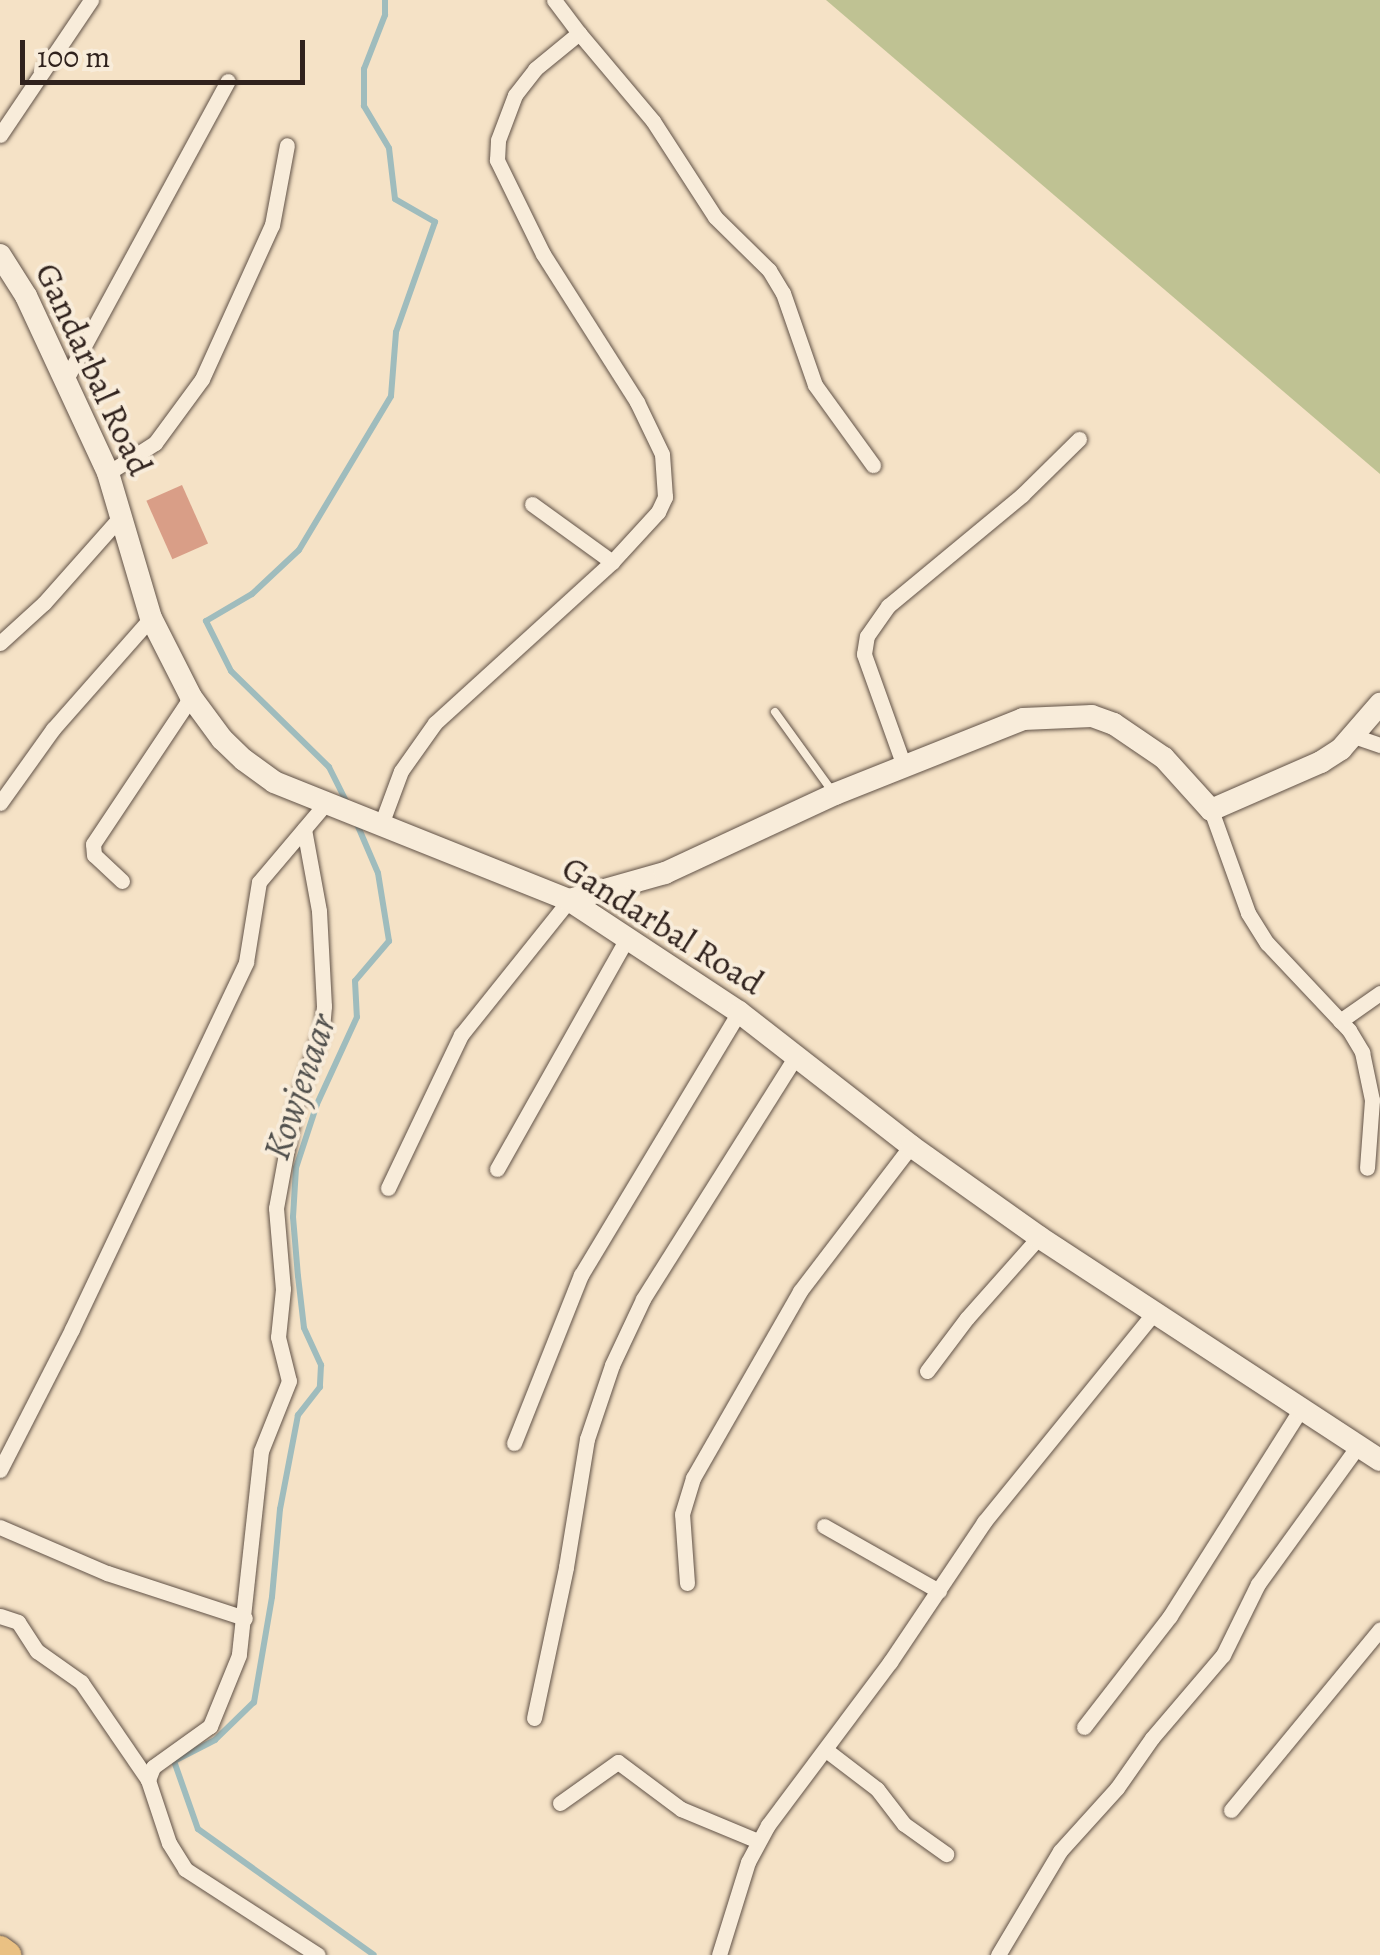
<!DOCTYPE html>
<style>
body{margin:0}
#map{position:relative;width:1380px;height:1955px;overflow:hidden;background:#f5e2c6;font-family:Alegreya,serif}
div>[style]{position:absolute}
.green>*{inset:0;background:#bfc293}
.stream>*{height:6px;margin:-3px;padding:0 3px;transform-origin:3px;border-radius:3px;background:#9fbcbd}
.building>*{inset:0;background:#d99e87;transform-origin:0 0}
.roads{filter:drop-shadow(0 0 2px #615247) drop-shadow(0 0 2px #615247)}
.lane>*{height:8px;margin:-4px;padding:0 4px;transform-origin:4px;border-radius:4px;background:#f8ecda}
.street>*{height:15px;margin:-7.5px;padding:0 7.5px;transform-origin:7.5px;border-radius:7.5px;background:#f8ecda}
.secondary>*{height:22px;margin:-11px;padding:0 11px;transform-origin:11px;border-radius:11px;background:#f8ecda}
.highway>*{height:28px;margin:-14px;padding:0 14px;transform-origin:14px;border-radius:14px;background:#eac183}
span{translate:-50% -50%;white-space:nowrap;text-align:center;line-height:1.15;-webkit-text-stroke:8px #f8ecda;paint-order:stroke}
.street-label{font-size:35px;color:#30221d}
.water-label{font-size:38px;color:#51504d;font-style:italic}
.scale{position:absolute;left:20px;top:40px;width:285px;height:45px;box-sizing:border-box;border:5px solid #30221d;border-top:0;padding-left:12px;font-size:30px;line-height:35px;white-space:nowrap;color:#30221d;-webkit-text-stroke:8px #f8ecda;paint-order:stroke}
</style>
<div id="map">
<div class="green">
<i style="clip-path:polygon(826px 0,1380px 0,1380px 474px)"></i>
</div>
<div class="stream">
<i style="left:347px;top:803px;width:40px;rotate:-116.6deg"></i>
<i style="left:329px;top:767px;width:137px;rotate:-135.6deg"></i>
<i style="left:231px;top:671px;width:56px;rotate:-116.6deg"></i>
<i style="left:206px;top:621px;width:53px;rotate:-30.4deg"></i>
<i style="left:252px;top:594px;width:64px;rotate:-43.1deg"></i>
<i style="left:299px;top:550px;width:179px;rotate:-59.1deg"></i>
<i style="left:391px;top:396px;width:64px;rotate:-85.5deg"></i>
<i style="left:396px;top:332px;width:117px;rotate:-70.5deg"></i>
<i style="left:435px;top:222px;width:46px;rotate:-150.1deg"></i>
<i style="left:395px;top:199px;width:51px;rotate:-96.7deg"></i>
<i style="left:389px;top:148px;width:49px;rotate:-120.8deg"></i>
<i style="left:364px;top:106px;width:37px;rotate:-90deg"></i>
<i style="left:364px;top:69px;width:58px;rotate:-68.7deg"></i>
<i style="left:385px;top:15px;width:15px;rotate:-90deg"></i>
<i style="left:357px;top:824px;width:53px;rotate:66.8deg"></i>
<i style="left:378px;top:873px;width:69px;rotate:80.8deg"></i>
<i style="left:389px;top:941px;width:52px;rotate:130.4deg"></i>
<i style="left:355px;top:981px;width:36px;rotate:87deg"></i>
<i style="left:357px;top:1017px;width:96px;rotate:114.7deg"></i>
<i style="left:317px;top:1104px;width:67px;rotate:108.2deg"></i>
<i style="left:296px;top:1168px;width:49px;rotate:93.5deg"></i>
<i style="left:293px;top:1217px;width:59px;rotate:85.2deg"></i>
<i style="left:298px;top:1276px;width:52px;rotate:83.4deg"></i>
<i style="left:304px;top:1328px;width:41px;rotate:65.3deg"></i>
<i style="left:321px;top:1365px;width:22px;rotate:93deg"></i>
<i style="left:320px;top:1387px;width:36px;rotate:128deg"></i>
<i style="left:298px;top:1415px;width:96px;rotate:100.8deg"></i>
<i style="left:280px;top:1509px;width:88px;rotate:95.2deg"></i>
<i style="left:272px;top:1597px;width:107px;rotate:99.7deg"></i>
<i style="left:254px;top:1702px;width:54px;rotate:135.7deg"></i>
<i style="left:215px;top:1740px;width:46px;rotate:152.9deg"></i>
<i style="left:174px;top:1761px;width:72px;rotate:70.6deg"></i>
<i style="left:198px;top:1829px;width:216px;rotate:35.6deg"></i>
</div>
<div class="building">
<i style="left:182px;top:485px;width:64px;height:39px;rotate:66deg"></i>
</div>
<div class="roads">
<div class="lane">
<i style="left:775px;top:712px;width:97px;rotate:54.2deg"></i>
</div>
<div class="street">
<i style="left:554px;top:0;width:41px;rotate:52.9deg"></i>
<i style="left:0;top:135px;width:163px;rotate:-56deg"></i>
<i style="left:66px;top:379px;width:339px;rotate:-61.5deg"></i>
<i style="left:108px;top:473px;width:56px;rotate:-32.6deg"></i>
<i style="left:155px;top:443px;width:79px;rotate:-53.7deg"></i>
<i style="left:202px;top:379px;width:169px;rotate:-65.6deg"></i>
<i style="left:272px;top:225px;width:81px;rotate:-79.4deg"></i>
<i style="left:532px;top:504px;width:99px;rotate:35.9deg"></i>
<i style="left:0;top:643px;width:59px;rotate:-42.3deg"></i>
<i style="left:44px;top:603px;width:118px;rotate:-48.4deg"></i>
<i style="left:1354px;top:736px;width:28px;rotate:19deg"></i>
<i style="left:904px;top:766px;width:119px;rotate:-109.7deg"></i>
<i style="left:864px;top:654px;width:18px;rotate:-81deg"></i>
<i style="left:867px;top:636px;width:37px;rotate:-55deg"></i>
<i style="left:888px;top:606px;width:174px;rotate:-39.6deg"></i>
<i style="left:1022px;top:495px;width:80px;rotate:-44.5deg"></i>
<i style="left:0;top:803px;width:91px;rotate:-54.4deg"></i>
<i style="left:53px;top:729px;width:148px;rotate:-48.6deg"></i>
<i style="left:1211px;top:810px;width:109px;rotate:70.2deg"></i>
<i style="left:1248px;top:913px;width:36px;rotate:58deg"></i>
<i style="left:1267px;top:943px;width:120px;rotate:46.7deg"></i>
<i style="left:1349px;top:1030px;width:26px;rotate:59deg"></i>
<i style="left:1362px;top:1052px;width:49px;rotate:78.2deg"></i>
<i style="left:1372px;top:1100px;width:68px;rotate:94.2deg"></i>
<i style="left:382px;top:822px;width:54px;rotate:-69.6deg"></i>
<i style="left:401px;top:771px;width:59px;rotate:-54.7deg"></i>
<i style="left:435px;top:723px;width:239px;rotate:-42.3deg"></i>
<i style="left:612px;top:562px;width:68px;rotate:-47.4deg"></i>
<i style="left:658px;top:512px;width:17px;rotate:-65deg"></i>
<i style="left:665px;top:497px;width:43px;rotate:-94deg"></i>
<i style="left:662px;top:454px;width:58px;rotate:-115.7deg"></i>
<i style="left:637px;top:402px;width:175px;rotate:-122.4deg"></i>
<i style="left:543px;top:254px;width:105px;rotate:-116.1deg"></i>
<i style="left:497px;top:160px;width:20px;rotate:-87deg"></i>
<i style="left:498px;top:140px;width:48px;rotate:-69.3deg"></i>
<i style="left:515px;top:95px;width:33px;rotate:-52deg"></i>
<i style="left:535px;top:69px;width:57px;rotate:-39.3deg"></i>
<i style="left:579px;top:33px;width:115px;rotate:49.9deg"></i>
<i style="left:653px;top:121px;width:114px;rotate:57.1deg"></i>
<i style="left:715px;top:217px;width:76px;rotate:44.5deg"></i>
<i style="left:769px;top:270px;width:27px;rotate:59deg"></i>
<i style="left:783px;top:293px;width:97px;rotate:70.8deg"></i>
<i style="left:815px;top:385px;width:99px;rotate:54.1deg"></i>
<i style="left:304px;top:829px;width:83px;rotate:79.6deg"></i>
<i style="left:319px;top:911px;width:95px;rotate:87deg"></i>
<i style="left:324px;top:1006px;width:22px;rotate:95deg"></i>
<i style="left:322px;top:1028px;width:87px;rotate:108.9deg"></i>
<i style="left:294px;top:1110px;width:100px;rotate:100.4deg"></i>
<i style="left:276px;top:1208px;width:81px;rotate:85.1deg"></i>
<i style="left:283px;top:1289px;width:48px;rotate:95.9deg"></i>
<i style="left:278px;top:1337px;width:45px;rotate:76deg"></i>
<i style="left:289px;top:1381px;width:75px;rotate:111.8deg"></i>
<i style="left:261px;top:1451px;width:205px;rotate:96.2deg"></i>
<i style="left:239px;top:1655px;width:77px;rotate:112.2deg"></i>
<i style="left:210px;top:1726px;width:70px;rotate:144.3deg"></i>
<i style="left:153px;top:1767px;width:14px;rotate:111deg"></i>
<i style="left:148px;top:1780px;width:66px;rotate:71.6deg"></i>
<i style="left:169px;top:1843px;width:31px;rotate:58deg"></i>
<i style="left:185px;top:1869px;width:158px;rotate:32.9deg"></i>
<i style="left:122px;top:881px;width:38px;rotate:-137deg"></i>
<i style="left:94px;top:855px;width:11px;rotate:-95deg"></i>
<i style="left:93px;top:844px;width:177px;rotate:-56.3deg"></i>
<i style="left:1340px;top:1021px;width:49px;rotate:-35deg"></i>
<i style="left:497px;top:1169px;width:265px;rotate:-60.6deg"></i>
<i style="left:388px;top:1188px;width:170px;rotate:-64.5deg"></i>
<i style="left:461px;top:1035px;width:173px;rotate:-51.3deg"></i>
<i style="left:927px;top:1371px;width:66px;rotate:-53deg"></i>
<i style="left:967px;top:1318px;width:108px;rotate:-48.4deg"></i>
<i style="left:514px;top:1443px;width:181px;rotate:-68.3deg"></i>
<i style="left:581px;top:1275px;width:307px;rotate:-59deg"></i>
<i style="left:0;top:1470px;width:158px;rotate:-62.9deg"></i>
<i style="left:72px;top:1329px;width:406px;rotate:-64.6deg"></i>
<i style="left:246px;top:962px;width:81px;rotate:-80.8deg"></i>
<i style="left:259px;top:882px;width:104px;rotate:-49.7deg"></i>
<i style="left:824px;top:1526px;width:132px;rotate:29.5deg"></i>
<i style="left:0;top:1527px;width:116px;rotate:23.3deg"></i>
<i style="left:107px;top:1573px;width:145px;rotate:18.1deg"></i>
<i style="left:687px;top:1583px;width:69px;rotate:-94.1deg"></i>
<i style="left:682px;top:1514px;width:38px;rotate:-73deg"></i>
<i style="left:693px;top:1478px;width:215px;rotate:-60.2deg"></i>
<i style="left:800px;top:1291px;width:183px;rotate:-52.6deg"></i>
<i style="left:0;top:1616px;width:19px;rotate:18deg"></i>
<i style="left:18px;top:1622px;width:35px;rotate:57deg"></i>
<i style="left:37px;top:1651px;width:54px;rotate:35.2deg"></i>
<i style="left:81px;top:1682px;width:119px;rotate:55.6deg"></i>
<i style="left:534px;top:1718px;width:154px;rotate:-78deg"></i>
<i style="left:566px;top:1567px;width:130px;rotate:-80.7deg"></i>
<i style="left:587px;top:1439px;width:78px;rotate:-71.3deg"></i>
<i style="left:612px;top:1365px;width:73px;rotate:-64.8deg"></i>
<i style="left:643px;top:1299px;width:289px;rotate:-57.8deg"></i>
<i style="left:1084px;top:1727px;width:140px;rotate:-52.2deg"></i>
<i style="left:1170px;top:1616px;width:245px;rotate:-57.7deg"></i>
<i style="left:826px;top:1750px;width:64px;rotate:37.4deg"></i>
<i style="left:877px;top:1789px;width:44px;rotate:52.4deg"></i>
<i style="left:904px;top:1824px;width:52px;rotate:35.5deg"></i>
<i style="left:560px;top:1803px;width:71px;rotate:-35.3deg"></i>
<i style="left:618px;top:1762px;width:79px;rotate:36.7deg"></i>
<i style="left:681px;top:1809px;width:83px;rotate:22.6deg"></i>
<i style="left:1231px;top:1810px;width:234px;rotate:-50.5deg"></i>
<i style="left:719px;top:1955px;width:97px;rotate:-72.7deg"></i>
<i style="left:748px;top:1862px;width:42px;rotate:-61.6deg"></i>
<i style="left:768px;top:1825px;width:204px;rotate:-53.2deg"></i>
<i style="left:890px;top:1662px;width:169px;rotate:-56.1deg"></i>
<i style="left:984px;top:1522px;width:273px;rotate:-50.9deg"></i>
<i style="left:998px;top:1955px;width:121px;rotate:-59.2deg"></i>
<i style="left:1060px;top:1851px;width:85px;rotate:-47.9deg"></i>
<i style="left:1117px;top:1788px;width:61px;rotate:-55deg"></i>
<i style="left:1152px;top:1738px;width:109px;rotate:-49.5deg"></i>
<i style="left:1223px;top:1655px;width:79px;rotate:-63.8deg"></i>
<i style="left:1258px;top:1584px;width:169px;rotate:-54.1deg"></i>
</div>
<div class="secondary">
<i style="left:0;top:255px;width:49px;rotate:57.6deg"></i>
<i style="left:26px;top:296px;width:195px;rotate:65.1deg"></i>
<i style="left:108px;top:473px;width:151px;rotate:73.5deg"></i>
<i style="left:151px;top:618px;width:89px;rotate:63.1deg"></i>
<i style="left:191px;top:697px;width:52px;rotate:53.6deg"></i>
<i style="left:222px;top:739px;width:30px;rotate:44deg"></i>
<i style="left:244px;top:760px;width:37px;rotate:36deg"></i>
<i style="left:274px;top:782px;width:318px;rotate:21.8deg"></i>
<i style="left:569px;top:900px;width:204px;rotate:33.4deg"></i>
<i style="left:739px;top:1012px;width:218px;rotate:37.9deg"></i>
<i style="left:911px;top:1146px;width:157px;rotate:35.4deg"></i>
<i style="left:1039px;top:1237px;width:407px;rotate:33.2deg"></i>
<i style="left:569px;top:900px;width:100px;rotate:-15.7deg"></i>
<i style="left:665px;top:873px;width:187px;rotate:-24.9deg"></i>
<i style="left:835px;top:794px;width:202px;rotate:-21.7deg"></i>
<i style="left:1023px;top:719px;width:69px;rotate:-2.5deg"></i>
<i style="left:1092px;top:716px;width:23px;rotate:20deg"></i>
<i style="left:1114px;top:724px;width:60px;rotate:34.2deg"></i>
<i style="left:1164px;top:758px;width:70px;rotate:47.9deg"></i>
<i style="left:1211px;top:810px;width:120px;rotate:-23.6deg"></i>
<i style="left:1321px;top:762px;width:24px;rotate:-33deg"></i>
<i style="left:1341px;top:749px;width:60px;rotate:-49.1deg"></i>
</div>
<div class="highway">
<i style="left:0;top:1950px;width:9px;rotate:36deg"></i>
</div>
</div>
<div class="street-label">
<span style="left:94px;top:369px;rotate:65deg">Gandarbal Road</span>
<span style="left:663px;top:925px;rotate:32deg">Gandarbal Road</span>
</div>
<div class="water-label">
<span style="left:300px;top:1087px;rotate:-71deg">Kowjenaar</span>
</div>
<div class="scale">100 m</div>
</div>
